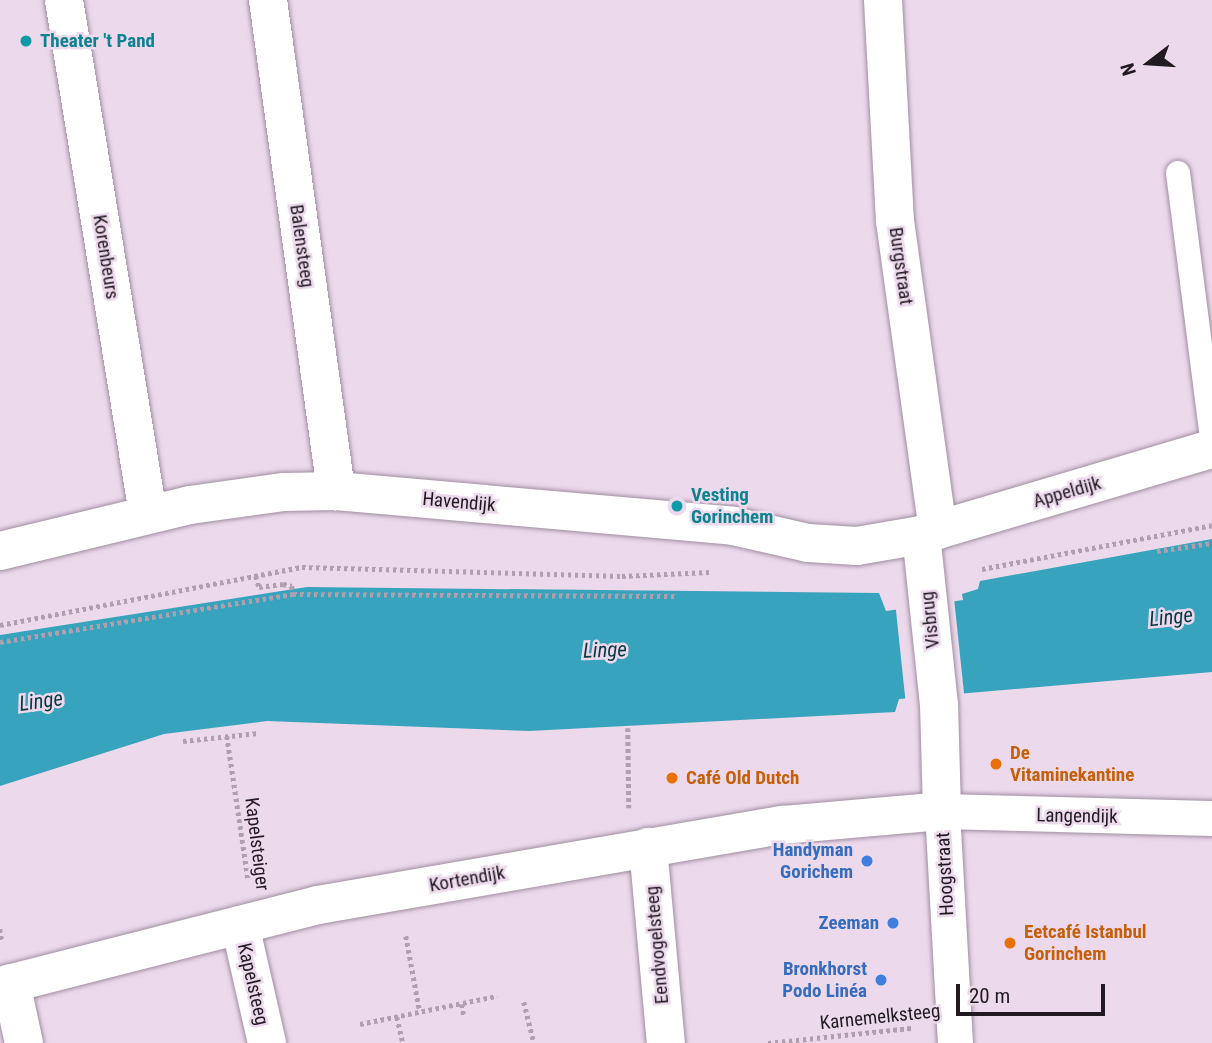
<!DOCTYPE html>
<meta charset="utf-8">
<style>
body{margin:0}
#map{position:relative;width:1212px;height:1043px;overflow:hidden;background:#ecd9ec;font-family:"Roboto Condensed",sans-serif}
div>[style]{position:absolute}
.water>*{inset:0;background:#37a3bc}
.pier>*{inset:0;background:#ecd9ec;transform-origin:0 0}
.path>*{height:4.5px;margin-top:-2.25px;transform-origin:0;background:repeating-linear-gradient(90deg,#af9faf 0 3.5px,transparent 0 7px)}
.roads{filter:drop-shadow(0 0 2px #a08ea0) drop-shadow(0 0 2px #a08ea0)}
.service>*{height:24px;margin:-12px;padding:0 12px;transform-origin:12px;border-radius:12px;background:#fff}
.pedestrian>*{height:35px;margin:-17.5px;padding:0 17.5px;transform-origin:17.5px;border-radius:17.5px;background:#fff}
.minor>*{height:38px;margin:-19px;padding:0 19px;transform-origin:19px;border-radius:19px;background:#fff}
.dots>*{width:19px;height:19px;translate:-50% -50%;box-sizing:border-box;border:4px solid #ecd9ec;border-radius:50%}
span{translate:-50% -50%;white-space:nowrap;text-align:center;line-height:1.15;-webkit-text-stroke:5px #ecd9ec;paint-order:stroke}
.culture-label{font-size:19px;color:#0d838f;font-weight:700}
.left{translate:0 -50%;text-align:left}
.street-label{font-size:19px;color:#211a21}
.food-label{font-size:19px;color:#c56008;font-weight:700}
.shop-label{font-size:19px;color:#366cbe;font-weight:700}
.right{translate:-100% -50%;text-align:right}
.water-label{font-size:21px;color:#063943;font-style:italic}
.north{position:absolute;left:1114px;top:28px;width:70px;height:70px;-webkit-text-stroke:5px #ecd9ec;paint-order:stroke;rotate:253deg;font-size:19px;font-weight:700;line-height:28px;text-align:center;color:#211a21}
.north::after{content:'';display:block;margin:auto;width:24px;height:32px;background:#211a21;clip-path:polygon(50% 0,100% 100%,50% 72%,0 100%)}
.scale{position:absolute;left:956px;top:984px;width:149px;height:32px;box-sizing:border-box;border:4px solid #211a21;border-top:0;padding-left:9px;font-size:21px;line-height:24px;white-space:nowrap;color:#211a21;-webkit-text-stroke:5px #ecd9ec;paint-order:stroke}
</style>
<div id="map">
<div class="water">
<i style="clip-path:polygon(1212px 539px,1212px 672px,899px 699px,895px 712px,529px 731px,267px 721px,164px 734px,0 786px,0 635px,307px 587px,879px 593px,886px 611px,963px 600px,962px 594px,978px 589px,980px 581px)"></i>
</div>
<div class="pier">
<i style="left:954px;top:598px;width:100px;height:59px;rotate:84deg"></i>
</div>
<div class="path">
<i style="left:1157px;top:551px;width:56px;rotate:-8.3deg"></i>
<i style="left:982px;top:569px;width:234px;rotate:-10.8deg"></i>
<i style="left:256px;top:576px;width:11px;rotate:75deg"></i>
<i style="left:259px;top:587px;width:24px;rotate:-7deg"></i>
<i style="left:283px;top:584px;width:9px;rotate:13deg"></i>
<i style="left:292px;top:586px;width:8px;rotate:83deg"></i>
<i style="left:0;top:625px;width:308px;rotate:-10.9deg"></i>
<i style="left:302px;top:567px;width:320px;rotate:1.6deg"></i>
<i style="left:622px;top:576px;width:87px;rotate:-2.6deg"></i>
<i style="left:0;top:642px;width:297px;rotate:-9.3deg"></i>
<i style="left:293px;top:594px;width:383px;rotate:0.3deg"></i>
<i style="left:628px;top:728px;width:80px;rotate:89.3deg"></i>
<i style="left:227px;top:736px;width:145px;rotate:81.6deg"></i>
<i style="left:183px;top:741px;width:75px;rotate:-6.1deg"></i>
<i style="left:0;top:929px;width:12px;rotate:81deg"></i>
<i style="left:406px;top:936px;width:77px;rotate:79.6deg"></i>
<i style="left:524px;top:1002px;width:42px;rotate:76.3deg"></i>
<i style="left:462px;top:1004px;width:13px;rotate:81deg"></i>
<i style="left:397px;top:1017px;width:27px;rotate:77deg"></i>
<i style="left:360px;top:1024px;width:140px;rotate:-11.6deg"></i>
<i style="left:768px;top:1043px;width:144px;rotate:-6deg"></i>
</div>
<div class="roads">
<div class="service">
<i style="left:1178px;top:173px;width:268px;rotate:82.7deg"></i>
</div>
<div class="pedestrian">
<i style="left:955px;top:1043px;width:232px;rotate:-93.2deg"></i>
<i style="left:942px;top:811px;width:270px;rotate:1.5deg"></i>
</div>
<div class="minor">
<i style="left:64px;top:0;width:521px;rotate:80.72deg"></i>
<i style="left:268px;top:0;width:496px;rotate:82.1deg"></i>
<i style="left:883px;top:0;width:221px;rotate:86.9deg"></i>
<i style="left:895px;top:221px;width:312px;rotate:82.1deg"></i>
<i style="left:0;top:551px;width:195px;rotate:-13.6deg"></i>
<i style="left:190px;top:505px;width:95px;rotate:-7.9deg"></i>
<i style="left:284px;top:492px;width:52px;rotate:-1.1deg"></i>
<i style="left:336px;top:491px;width:399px;rotate:5deg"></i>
<i style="left:733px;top:526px;width:77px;rotate:12.8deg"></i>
<i style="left:808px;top:543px;width:49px;rotate:3.5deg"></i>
<i style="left:857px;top:546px;width:65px;rotate:-9.8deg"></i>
<i style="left:921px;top:535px;width:303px;rotate:-16.5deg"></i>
<i style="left:648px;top:847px;width:197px;rotate:84.8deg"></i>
<i style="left:240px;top:925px;width:121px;rotate:77.1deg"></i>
<i style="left:11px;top:983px;width:61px;rotate:77.8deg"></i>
<i style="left:0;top:986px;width:328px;rotate:-14.3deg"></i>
<i style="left:318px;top:905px;width:472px;rotate:-9.8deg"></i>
<i style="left:783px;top:825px;width:160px;rotate:-5deg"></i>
<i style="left:942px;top:811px;width:106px;rotate:-91.6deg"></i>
<i style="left:939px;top:705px;width:171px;rotate:-96deg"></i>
</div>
</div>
<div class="dots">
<i style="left:26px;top:41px;background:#0f9aa8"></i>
<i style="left:677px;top:506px;background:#0f9aa8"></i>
<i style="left:996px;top:764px;background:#e8710a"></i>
<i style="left:672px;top:778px;background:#e8710a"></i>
<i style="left:867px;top:861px;background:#3f7fe0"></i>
<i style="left:893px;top:923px;background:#3f7fe0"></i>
<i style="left:1010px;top:943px;background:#e8710a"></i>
<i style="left:881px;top:980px;background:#3f7fe0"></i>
</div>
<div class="culture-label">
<span class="left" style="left:40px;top:41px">Theater 't Pand</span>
<span class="left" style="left:691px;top:506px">Vesting<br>Gorinchem</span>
</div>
<div class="street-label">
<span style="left:302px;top:246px;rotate:82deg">Balensteeg</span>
<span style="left:106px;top:257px;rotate:81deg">Korenbeurs</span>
<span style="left:901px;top:266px;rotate:82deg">Burgstraat</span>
<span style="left:1067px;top:492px;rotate:-16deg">Appeldijk</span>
<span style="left:459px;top:502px;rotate:5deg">Havendijk</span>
<span style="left:930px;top:620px;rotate:-96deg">Visbrug</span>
<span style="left:1077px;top:816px;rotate:1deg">Langendijk</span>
<span style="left:257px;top:844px;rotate:83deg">Kapelsteiger</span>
<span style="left:945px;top:874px;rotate:-93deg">Hoogstraat</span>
<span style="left:467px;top:879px;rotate:-10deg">Kortendijk</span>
<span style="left:657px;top:945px;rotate:-95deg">Eendvogelsteeg</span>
<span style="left:253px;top:984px;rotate:77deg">Kapelsteeg</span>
<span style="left:880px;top:1017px;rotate:-6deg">Karnemelksteeg</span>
</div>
<div class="food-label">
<span class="left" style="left:1010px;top:764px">De<br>Vitaminekantine</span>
<span class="left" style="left:686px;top:778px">Café Old Dutch</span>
<span class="left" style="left:1024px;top:943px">Eetcafé Istanbul<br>Gorinchem</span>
</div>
<div class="shop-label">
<span class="right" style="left:853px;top:861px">Handyman<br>Gorichem</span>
<span class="right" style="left:879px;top:923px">Zeeman</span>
<span class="right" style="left:867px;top:980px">Bronkhorst<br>Podo Linéa</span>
</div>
<div class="water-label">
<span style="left:1171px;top:617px;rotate:-6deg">Linge</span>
<span style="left:605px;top:650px;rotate:-2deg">Linge</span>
<span style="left:41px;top:701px;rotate:-8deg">Linge</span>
</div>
<div class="north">N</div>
<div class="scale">20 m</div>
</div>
